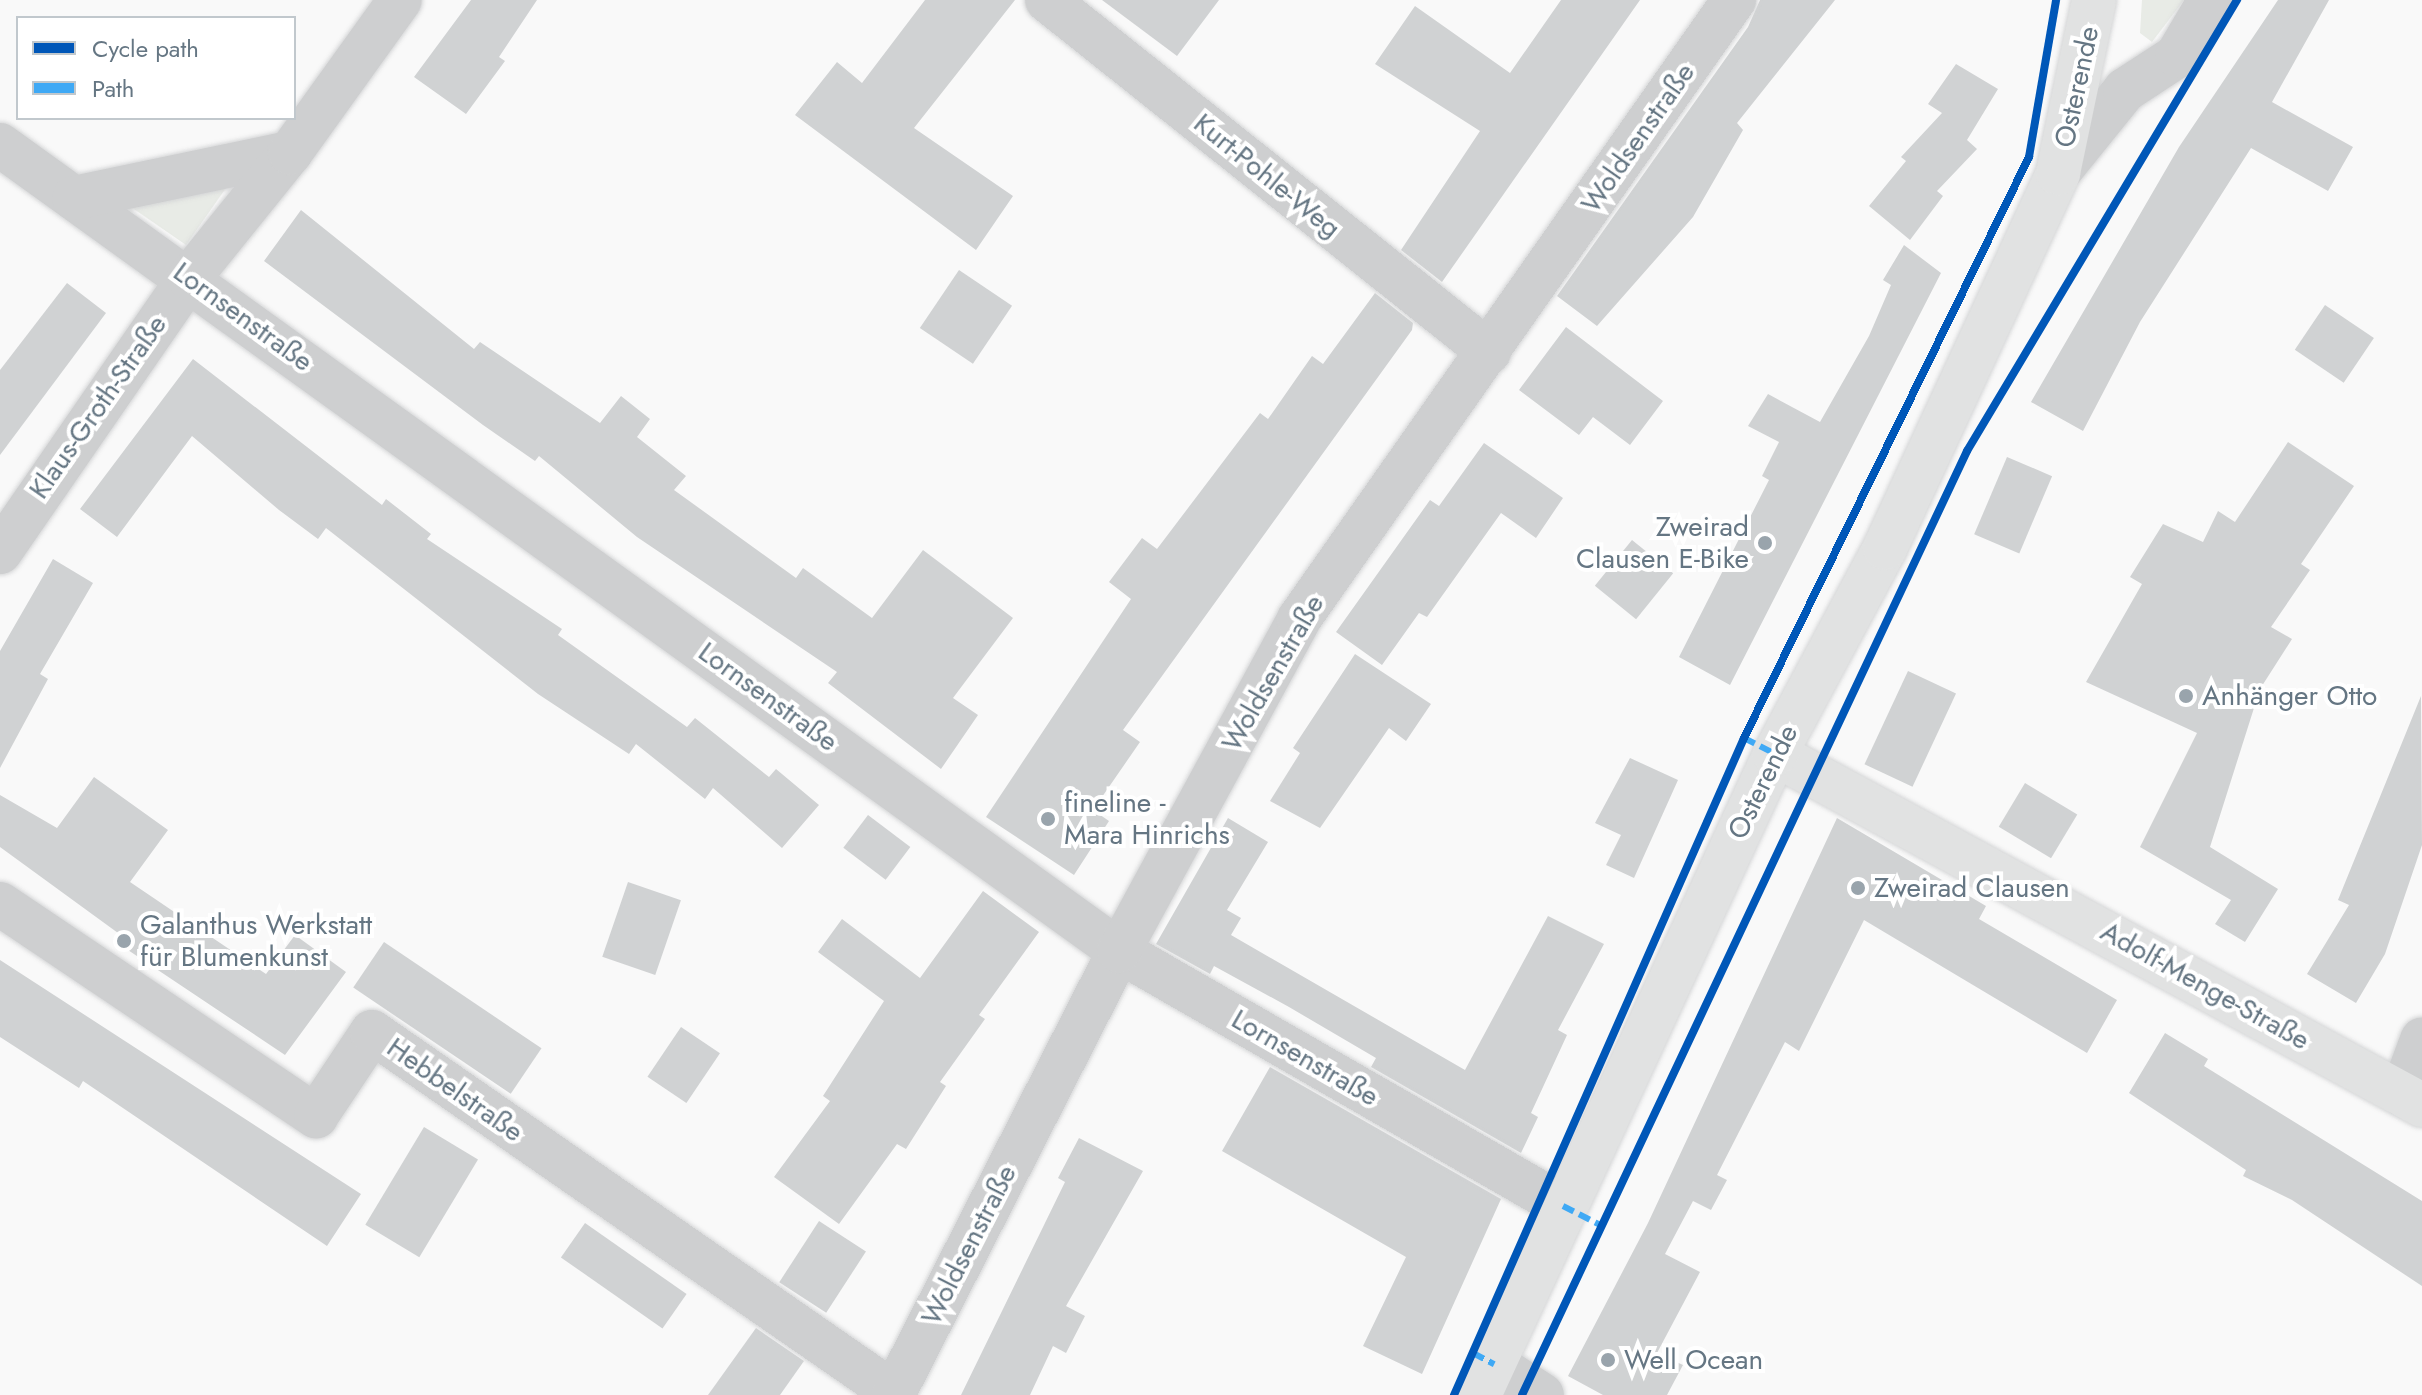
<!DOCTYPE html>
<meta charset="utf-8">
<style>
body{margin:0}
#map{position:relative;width:2422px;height:1395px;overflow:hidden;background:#f9f9f9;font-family:Jost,sans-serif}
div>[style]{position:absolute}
.green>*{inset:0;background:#e8ebe6}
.building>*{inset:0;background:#d0d2d3;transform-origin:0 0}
.roads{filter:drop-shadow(0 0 2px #d5d6d7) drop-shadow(0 0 2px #d5d6d7)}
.street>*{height:44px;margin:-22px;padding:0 22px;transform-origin:22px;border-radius:22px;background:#cecfd0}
.secondary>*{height:44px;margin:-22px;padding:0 22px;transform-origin:22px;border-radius:22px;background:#e1e2e2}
.quiet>*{height:6px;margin-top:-3px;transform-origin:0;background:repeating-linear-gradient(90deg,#3fa9f5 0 12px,transparent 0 18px)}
.cycleway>*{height:8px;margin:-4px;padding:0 4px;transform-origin:4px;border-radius:4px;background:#0057b8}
.dots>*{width:22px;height:22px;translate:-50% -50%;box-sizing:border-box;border:4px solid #fff;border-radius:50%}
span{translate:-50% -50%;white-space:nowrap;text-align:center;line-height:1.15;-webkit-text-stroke:8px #fff;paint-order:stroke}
.street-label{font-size:28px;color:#657683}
.poi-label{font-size:28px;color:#657683}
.right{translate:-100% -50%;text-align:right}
.left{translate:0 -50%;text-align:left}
.legend{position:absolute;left:16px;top:16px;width:280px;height:104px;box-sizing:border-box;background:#fff;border:2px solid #c1c8cd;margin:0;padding:10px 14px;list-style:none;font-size:24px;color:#657683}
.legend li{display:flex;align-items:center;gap:16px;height:40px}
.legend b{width:40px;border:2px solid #c1c8cd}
</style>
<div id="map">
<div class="green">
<i style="clip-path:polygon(2142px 0,2184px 0,2152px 42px,2140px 33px)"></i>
<i style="clip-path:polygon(226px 188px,186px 245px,131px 207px)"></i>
</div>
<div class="building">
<i style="clip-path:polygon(471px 0,537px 0,499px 57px,505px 61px,466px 114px,414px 77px)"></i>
<i style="clip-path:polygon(925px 0,1015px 0,914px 128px,1013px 196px,976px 250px,795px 115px,837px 62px,862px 83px)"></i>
<i style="clip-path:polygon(1102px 0,1219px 0,1177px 56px)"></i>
<i style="clip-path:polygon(1561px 0,1640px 0,1442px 282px,1401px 250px,1480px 131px,1375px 64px,1415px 6px,1510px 73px)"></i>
<i style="clip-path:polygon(1760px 0,1835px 0,1737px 123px,1743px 130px,1693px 217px,1597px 326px,1557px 296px,1748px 27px)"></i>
<i style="clip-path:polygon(2278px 0,2329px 0,2272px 102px,2353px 147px,2328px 191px,2251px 148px,2140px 322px,2083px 431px,2031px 402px,2179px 147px)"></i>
<i style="clip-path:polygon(1956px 64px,1998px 89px,1967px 140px,1977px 149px,1937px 191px,1943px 196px,1910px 240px,1869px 206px,1906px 161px,1901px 157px,1942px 113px,1928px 104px)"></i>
<i style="clip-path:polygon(301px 210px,474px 349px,480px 342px,600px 423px,621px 396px,650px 419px,637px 437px,686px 476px,674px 490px,796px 578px,803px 568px,872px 618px,923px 550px,1013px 618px,953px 698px,978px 715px,941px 769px,828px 683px,837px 672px,637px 537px,539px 456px,535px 461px,483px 425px,264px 261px)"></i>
<i style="clip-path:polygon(1904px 245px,1941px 273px,1730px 685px,1679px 657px,1769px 480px,1762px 476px,1779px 442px,1748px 426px,1768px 394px,1820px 422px,1869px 336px,1891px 285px,1883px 280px)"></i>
<i style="left:959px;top:270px;width:64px;height:70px;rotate:34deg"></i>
<i style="clip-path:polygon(67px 283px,106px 313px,0 455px,0 370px)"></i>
<i style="clip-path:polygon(1375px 293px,1413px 323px,1412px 330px,1123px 730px,1140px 742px,1093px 810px,1109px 821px,1074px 875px,986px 817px,1131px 599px,1109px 582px,1142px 538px,1157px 549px,1260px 413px,1268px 419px,1312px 356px,1323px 364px)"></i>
<i style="left:2325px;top:305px;width:59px;height:54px;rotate:34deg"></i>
<i style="clip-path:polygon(1566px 327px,1663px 401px,1630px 445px,1593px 417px,1579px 435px,1519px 390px)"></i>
<i style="clip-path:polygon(193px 359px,382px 505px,386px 499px,431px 534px,427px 539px,562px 629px,558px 635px,687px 727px,695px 718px,769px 777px,776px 769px,819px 805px,782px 848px,713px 788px,705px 799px,636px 744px,629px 754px,538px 694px,326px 528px,318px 539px,279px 510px,192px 436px,117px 537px,80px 509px)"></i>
<i style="clip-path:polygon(2288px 442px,2354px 486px,2301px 564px,2310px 570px,2271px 627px,2292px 639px,2260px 689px,2210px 847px,2278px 889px,2245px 942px,2215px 924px,2231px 900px,2140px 847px,2197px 733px,2086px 682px,2142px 584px,2130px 577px,2163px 524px,2203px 542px,2218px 511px,2235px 522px)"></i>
<i style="clip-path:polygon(1484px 443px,1563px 498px,1536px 538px,1501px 513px,1427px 617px,1419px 613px,1382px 665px,1336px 632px,1430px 500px,1439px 506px)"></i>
<i style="left:2007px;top:457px;width:49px;height:84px;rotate:23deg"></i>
<i style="left:1632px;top:540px;width:53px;height:59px;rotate:39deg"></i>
<i style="clip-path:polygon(53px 559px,93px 583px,40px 674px,48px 679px,0 768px,0 651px)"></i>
<i style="clip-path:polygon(1355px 654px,1431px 704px,1406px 741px,1389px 728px,1320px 828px,1270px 801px,1300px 753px,1293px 748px)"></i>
<i style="left:1908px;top:671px;width:53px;height:103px;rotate:25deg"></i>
<i style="clip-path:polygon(2421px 696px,2422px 845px,2385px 954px,2356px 1003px,2307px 974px,2349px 905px,2338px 900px)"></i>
<i style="clip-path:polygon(1630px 758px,1678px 780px,1634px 878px,1606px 865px,1621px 835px,1595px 823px)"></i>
<i style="clip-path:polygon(94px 777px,168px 830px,130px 882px,266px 974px,295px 935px,346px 972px,285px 1055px,113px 940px,118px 933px,0 847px,0 795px,57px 828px)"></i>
<i style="left:2025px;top:783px;width:61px;height:51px;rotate:31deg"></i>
<i style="left:868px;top:815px;width:53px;height:41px;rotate:37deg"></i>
<i style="clip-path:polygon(1228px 818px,1268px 842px,1227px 910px,1241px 918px,1231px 935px,1465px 1070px,1548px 916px,1604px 944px,1558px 1030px,1567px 1035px,1531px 1113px,1538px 1117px,1521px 1153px,1371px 1067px,1376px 1058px,1289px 1007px,1214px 966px,1210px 974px,1156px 944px)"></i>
<i style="clip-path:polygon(1837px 818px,1986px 906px,1979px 919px,2117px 1000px,2087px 1053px,1864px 920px,1799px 1051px,1785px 1042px,1717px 1175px,1727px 1180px,1711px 1210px,1693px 1201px,1665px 1254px,1700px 1272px,1657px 1353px,1683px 1365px,1667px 1395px,1603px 1395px,1568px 1376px,1648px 1223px)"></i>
<i style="left:628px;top:882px;width:56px;height:79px;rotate:19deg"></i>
<i style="clip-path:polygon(983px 891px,1039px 932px,979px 1015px,985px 1019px,940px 1082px,946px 1086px,906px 1149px,897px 1144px,839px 1224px,774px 1177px,830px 1101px,823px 1096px,884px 1001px,818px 952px,842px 919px,920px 978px)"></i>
<i style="left:384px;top:942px;width:190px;height:55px;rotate:34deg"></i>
<i style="clip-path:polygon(0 960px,361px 1194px,327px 1246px,83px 1081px,79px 1088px,0 1037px)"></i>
<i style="left:681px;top:1027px;width:47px;height:60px;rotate:34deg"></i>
<i style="clip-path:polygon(2165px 1033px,2208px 1059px,2204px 1066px,2422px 1201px,2422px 1286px,2292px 1200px,2243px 1176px,2246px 1170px,2129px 1093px)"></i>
<i style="clip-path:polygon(1270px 1067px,1501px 1199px,1422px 1374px,1363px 1346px,1406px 1257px,1222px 1151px)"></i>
<i style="left:424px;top:1127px;width:63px;height:114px;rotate:31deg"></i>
<i style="clip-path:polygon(1079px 1138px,1143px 1171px,1066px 1306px,1085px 1316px,1066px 1353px,1053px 1346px,1030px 1395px,961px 1395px,1065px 1182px,1058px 1178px)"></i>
<i style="left:819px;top:1221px;width:56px;height:73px;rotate:33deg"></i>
<i style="left:585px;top:1223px;width:124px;height:42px;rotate:35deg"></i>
<i style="clip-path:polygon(756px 1328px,804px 1361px,780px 1395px,708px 1395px)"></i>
</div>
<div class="roads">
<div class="street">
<i style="left:1047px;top:0;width:565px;rotate:38.53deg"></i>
<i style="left:0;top:145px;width:1379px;rotate:35.76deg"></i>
<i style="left:1119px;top:951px;width:512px;rotate:29.87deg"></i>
<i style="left:2058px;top:173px;width:107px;rotate:-51.1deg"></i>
<i style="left:2125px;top:90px;width:62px;rotate:-33.2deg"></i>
<i style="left:2177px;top:56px;width:65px;rotate:-59.5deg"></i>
<i style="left:74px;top:198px;width:221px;rotate:-11.8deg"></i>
<i style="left:0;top:552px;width:333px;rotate:-55.4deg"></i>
<i style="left:189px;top:278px;width:161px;rotate:-51.1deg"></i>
<i style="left:290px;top:153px;width:188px;rotate:-54.3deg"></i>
<i style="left:0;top:904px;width:381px;rotate:33.9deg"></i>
<i style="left:316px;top:1116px;width:101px;rotate:-56.3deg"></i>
<i style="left:372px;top:1032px;width:635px;rotate:34.67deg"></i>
<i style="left:2402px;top:1094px;width:58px;rotate:-69.7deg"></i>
<i style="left:1494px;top:1364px;width:57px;rotate:32.9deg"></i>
<i style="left:893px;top:1395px;width:498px;rotate:-63deg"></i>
<i style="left:1119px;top:951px;width:378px;rotate:-61.5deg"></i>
<i style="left:1299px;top:619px;width:757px;rotate:-54.9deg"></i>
</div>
<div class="secondary">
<i style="left:1775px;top:754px;width:736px;rotate:28.48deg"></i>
<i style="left:1479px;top:1395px;width:706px;rotate:-65.21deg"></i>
<i style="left:1775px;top:754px;width:234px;rotate:-61.9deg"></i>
<i style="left:1885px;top:548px;width:413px;rotate:-65.2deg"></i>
<i style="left:2058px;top:173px;width:177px;rotate:-78.2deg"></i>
</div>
</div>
<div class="quiet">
<i style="left:1744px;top:738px;width:35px;rotate:27deg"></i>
<i style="left:1563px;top:1206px;width:44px;rotate:27.1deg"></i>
<i style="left:1473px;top:1353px;width:24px;rotate:28deg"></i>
</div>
<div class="cycleway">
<i style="left:1454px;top:1395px;width:718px;rotate:-66.18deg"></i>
<i style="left:1744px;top:738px;width:647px;rotate:-63.87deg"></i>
<i style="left:2029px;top:157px;width:159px;rotate:-80.2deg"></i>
<i style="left:1522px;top:1395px;width:1044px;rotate:-64.76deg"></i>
<i style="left:1967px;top:451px;width:526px;rotate:-59.09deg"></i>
</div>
<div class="dots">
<i style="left:1765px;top:543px;background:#99a4ac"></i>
<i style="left:2186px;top:696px;background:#99a4ac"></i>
<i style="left:1048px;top:819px;background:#99a4ac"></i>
<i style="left:1858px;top:888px;background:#99a4ac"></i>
<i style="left:124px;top:941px;background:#99a4ac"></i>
<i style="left:1608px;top:1360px;background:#99a4ac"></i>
</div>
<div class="street-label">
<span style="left:2077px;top:87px;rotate:-78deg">Osterende</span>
<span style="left:1638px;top:138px;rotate:-55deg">Woldsenstraße</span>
<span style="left:1267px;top:176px;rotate:39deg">Kurt-Pohle-Weg</span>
<span style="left:243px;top:317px;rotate:36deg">Lornsenstraße</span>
<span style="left:98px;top:407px;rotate:-55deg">Klaus-Groth-Straße</span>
<span style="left:1273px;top:673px;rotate:-60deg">Woldsenstraße</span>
<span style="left:768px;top:697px;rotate:36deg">Lornsenstraße</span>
<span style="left:1763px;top:782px;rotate:-64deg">Osterende</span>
<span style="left:2205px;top:986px;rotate:29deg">Adolf-Menge-Straße</span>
<span style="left:1305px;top:1058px;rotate:30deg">Lornsenstraße</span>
<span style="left:455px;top:1090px;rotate:35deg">Hebbelstraße</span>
<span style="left:969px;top:1245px;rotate:-63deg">Woldsenstraße</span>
</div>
<div class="poi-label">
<span class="right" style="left:1749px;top:543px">Zweirad<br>Clausen E-Bike</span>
<span class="left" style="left:2202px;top:696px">Anhänger Otto</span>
<span class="left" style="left:1064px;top:819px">fineline -<br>Mara Hinrichs</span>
<span class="left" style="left:1874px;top:888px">Zweirad Clausen</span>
<span class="left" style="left:140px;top:941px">Galanthus Werkstatt<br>für Blumenkunst</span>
<span class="left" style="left:1624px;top:1360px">Well Ocean</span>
</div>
<ul class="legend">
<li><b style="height:10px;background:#0057b8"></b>Cycle path</li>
<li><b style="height:10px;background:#3fa9f5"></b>Path</li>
</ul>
</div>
